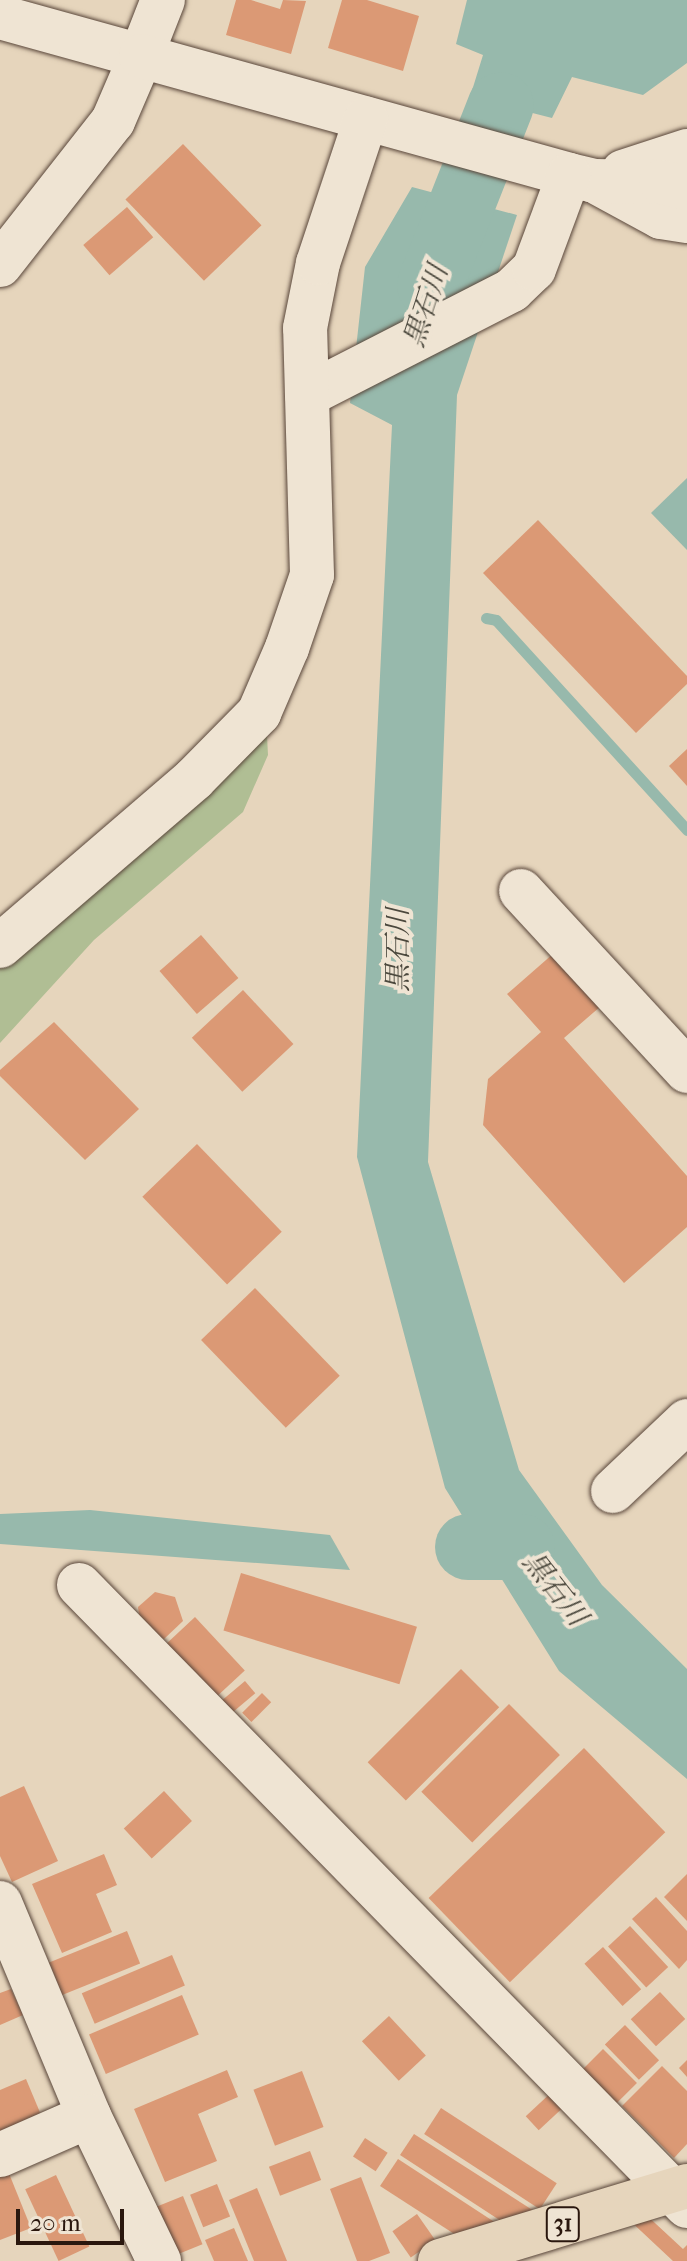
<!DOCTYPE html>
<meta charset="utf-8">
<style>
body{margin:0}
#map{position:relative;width:687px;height:2261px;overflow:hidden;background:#e6d5bc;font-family:"IM FELL French Canon","Noto Serif JP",serif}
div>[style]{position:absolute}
.green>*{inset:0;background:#b0be94}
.water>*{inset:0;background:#97b9ac}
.stream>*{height:11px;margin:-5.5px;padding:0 5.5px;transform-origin:5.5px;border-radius:5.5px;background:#97b9ac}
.river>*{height:66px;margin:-33px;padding:0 33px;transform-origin:33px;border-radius:33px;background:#97b9ac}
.building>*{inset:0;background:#db9975;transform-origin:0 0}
.roads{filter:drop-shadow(0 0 2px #59463a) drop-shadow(0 0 2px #59463a)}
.minor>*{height:44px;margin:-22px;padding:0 22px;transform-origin:22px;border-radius:22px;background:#efe4d3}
.major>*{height:44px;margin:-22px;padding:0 22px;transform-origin:22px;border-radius:22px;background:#e6d5bc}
span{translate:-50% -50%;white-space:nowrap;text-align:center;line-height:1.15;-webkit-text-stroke:8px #efe4d3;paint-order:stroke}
.shield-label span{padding:2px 6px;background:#efe4d3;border:2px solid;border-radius:6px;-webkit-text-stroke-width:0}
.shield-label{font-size:24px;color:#2a170e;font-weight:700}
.water-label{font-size:28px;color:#4b483d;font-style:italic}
.scale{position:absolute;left:16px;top:2209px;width:108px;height:36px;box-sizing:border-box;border:4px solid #2a170e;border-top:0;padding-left:10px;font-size:24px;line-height:28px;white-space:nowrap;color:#2a170e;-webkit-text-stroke:6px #efe4d3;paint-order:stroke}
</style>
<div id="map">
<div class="green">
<i style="clip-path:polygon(266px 717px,268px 755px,243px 812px,94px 940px,0 1043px,0 957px)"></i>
</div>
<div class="water">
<i style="clip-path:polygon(467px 0,687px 0,687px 63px,643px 95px,572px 77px,552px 118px,470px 97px,483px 55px,456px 44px)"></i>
<i style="clip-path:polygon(412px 187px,517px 215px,457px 395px,428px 1162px,519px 1470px,602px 1585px,687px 1669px,687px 1779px,559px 1671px,445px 1488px,357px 1157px,392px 425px,350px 403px,365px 267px)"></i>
<i style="clip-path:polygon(687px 478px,687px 550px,651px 513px)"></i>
<i style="clip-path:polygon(90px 1510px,330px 1535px,350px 1570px,0 1544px,0 1514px)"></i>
</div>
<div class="stream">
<i style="left:486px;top:618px;width:10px;rotate:11deg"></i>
<i style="left:496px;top:620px;width:284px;rotate:47.7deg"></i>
</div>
<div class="river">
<i style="left:430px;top:285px;width:193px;rotate:-68.5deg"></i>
<i style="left:468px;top:1547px;width:54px"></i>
</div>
<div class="building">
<i style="clip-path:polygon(236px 0,251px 0,280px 9px,283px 0,306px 1px,291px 54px,226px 35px)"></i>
<i style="clip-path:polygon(342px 0,367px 0,419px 16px,403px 71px,328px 48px)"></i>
<i style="left:183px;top:144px;width:113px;height:80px;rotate:46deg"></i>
<i style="left:127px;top:207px;width:40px;height:58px;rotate:49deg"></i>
<i style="clip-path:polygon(538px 520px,687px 676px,687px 684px,636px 733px,483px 573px)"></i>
<i style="clip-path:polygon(687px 749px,687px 786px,669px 766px)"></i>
<i style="left:201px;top:935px;width:57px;height:55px;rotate:49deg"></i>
<i style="clip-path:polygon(554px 953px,601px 1006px,564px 1038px,687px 1176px,687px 1227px,624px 1283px,483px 1125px,488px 1079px,541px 1032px,507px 994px)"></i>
<i style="left:243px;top:990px;width:74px;height:70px;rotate:47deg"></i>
<i style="clip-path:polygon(54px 1022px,139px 1109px,85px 1160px,0 1076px,0 1070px)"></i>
<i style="left:197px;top:1144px;width:122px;height:76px;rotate:46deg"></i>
<i style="left:255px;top:1288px;width:122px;height:75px;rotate:46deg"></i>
<i style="left:241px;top:1573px;width:184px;height:60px;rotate:17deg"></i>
<i style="clip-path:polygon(155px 1592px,175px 1597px,183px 1621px,164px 1639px,141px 1629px,138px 1607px)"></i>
<i style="left:195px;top:1617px;width:73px;height:45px;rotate:47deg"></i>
<i style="left:461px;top:1669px;width:54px;height:132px;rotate:45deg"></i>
<i style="left:245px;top:1681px;width:16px;height:33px;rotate:50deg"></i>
<i style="left:262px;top:1693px;width:13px;height:28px;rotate:45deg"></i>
<i style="left:509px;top:1704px;width:72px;height:124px;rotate:45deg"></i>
<i style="left:584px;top:1748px;width:117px;height:216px;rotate:46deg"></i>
<i style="clip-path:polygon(24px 1786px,58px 1861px,12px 1882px,0 1856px,0 1797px)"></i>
<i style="left:164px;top:1791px;width:41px;height:55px;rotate:47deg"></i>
<i style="clip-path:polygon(104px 1854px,117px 1885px,96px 1894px,112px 1932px,62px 1953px,32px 1884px)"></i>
<i style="clip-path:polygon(687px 1874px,687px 1921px,664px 1897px)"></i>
<i style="clip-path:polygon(656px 1897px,687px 1931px,687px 1960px,679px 1969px,632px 1919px)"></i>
<i style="left:630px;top:1926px;width:56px;height:30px;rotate:47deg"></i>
<i style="left:127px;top:1931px;width:35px;height:84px;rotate:68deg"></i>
<i style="left:603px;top:1947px;width:57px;height:25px;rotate:48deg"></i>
<i style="left:172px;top:1955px;width:33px;height:98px;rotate:67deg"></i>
<i style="clip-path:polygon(11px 1989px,23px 2015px,0 2025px,0 1993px)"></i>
<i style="left:660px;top:1992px;width:37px;height:40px;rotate:47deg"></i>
<i style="left:182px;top:1995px;width:43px;height:101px;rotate:67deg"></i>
<i style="left:389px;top:2016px;width:54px;height:37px;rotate:47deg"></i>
<i style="left:625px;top:2025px;width:49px;height:28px;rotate:46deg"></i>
<i style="left:603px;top:2049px;width:48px;height:37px;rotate:45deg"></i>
<i style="clip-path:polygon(687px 2060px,687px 2077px,679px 2068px)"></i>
<i style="clip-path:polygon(662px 2066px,687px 2091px,687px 2144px,674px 2158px,622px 2106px)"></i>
<i style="clip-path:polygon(227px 2070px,238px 2097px,198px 2114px,217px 2161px,165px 2182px,134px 2109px)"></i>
<i style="left:302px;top:2071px;width:60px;height:52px;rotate:69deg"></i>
<i style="clip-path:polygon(26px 2079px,44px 2122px,0 2141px,0 2090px)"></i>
<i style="left:555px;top:2089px;width:19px;height:40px;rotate:47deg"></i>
<i style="left:441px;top:2108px;width:138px;height:31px;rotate:33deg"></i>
<i style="clip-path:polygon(414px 2134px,534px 2211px,501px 2221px,400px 2155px)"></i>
<i style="left:365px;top:2138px;width:27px;height:22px;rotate:33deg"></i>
<i style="left:310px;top:2151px;width:31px;height:44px;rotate:69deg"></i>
<i style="clip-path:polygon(398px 2159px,496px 2223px,459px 2237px,380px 2186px)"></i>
<i style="clip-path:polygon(6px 2166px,31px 2228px,0 2240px,0 2169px)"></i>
<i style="left:56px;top:2175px;width:79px;height:34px;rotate:65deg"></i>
<i style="clip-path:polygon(361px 2177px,390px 2253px,369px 2261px,357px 2261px,330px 2189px)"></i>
<i style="left:217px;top:2184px;width:35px;height:29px;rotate:68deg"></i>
<i style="clip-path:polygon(257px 2188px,287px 2261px,254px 2261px,229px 2200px)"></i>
<i style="left:183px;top:2196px;width:52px;height:34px;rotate:68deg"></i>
<i style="clip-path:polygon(642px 2211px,683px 2249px,687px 2245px,687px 2261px,673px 2261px,626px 2217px)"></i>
<i style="left:417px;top:2214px;width:32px;height:30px;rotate:55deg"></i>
<i style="clip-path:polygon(234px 2228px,248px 2261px,214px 2261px,205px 2240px)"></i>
</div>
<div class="roads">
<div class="minor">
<i style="left:0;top:17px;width:146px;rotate:15.5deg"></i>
<i style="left:141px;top:56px;width:60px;rotate:-68.6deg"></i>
<i style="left:623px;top:172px;width:67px;rotate:-18.2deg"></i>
<i style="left:600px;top:184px;width:69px;rotate:28.4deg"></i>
<i style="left:661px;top:217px;width:26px;rotate:9deg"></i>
<i style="left:0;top:265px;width:183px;rotate:-51.9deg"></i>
<i style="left:113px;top:121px;width:71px;rotate:-66.7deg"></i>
<i style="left:141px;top:56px;width:444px;rotate:15.5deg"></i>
<i style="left:569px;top:175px;width:26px;rotate:13deg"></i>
<i style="left:594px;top:181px;width:67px;rotate:0.9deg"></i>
<i style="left:661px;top:182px;width:27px;rotate:13deg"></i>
<i style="left:307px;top:395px;width:230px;rotate:-27.1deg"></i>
<i style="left:512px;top:290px;width:30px;rotate:-44deg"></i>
<i style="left:534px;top:269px;width:100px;rotate:-69.6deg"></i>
<i style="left:521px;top:891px;width:245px;rotate:47.3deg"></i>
<i style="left:0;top:946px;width:256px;rotate:-40.7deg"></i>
<i style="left:194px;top:779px;width:93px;rotate:-45.4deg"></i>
<i style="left:259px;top:713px;width:71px;rotate:-66.7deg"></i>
<i style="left:287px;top:648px;width:77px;rotate:-71.1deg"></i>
<i style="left:312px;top:575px;width:247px;rotate:-91.6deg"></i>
<i style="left:305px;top:328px;width:66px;rotate:-78.7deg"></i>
<i style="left:318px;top:263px;width:152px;rotate:-71.6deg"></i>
<i style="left:613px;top:1491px;width:102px;rotate:-43.4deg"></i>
<i style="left:79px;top:1585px;width:869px;rotate:45.61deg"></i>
<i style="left:0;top:1903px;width:231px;rotate:67.3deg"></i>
<i style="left:89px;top:2116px;width:161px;rotate:64.2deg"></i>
<i style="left:0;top:2155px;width:97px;rotate:-23.7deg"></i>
</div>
<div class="major">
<i style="left:440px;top:2261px;width:258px;rotate:-16.9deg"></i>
</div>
</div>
<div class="shield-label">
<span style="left:563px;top:2224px">31</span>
</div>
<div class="water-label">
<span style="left:426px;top:306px;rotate:-72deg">黒石川</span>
<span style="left:398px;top:950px;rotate:-90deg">黒石川</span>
<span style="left:555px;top:1589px;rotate:52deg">黒石川</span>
</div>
<div class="scale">20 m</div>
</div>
